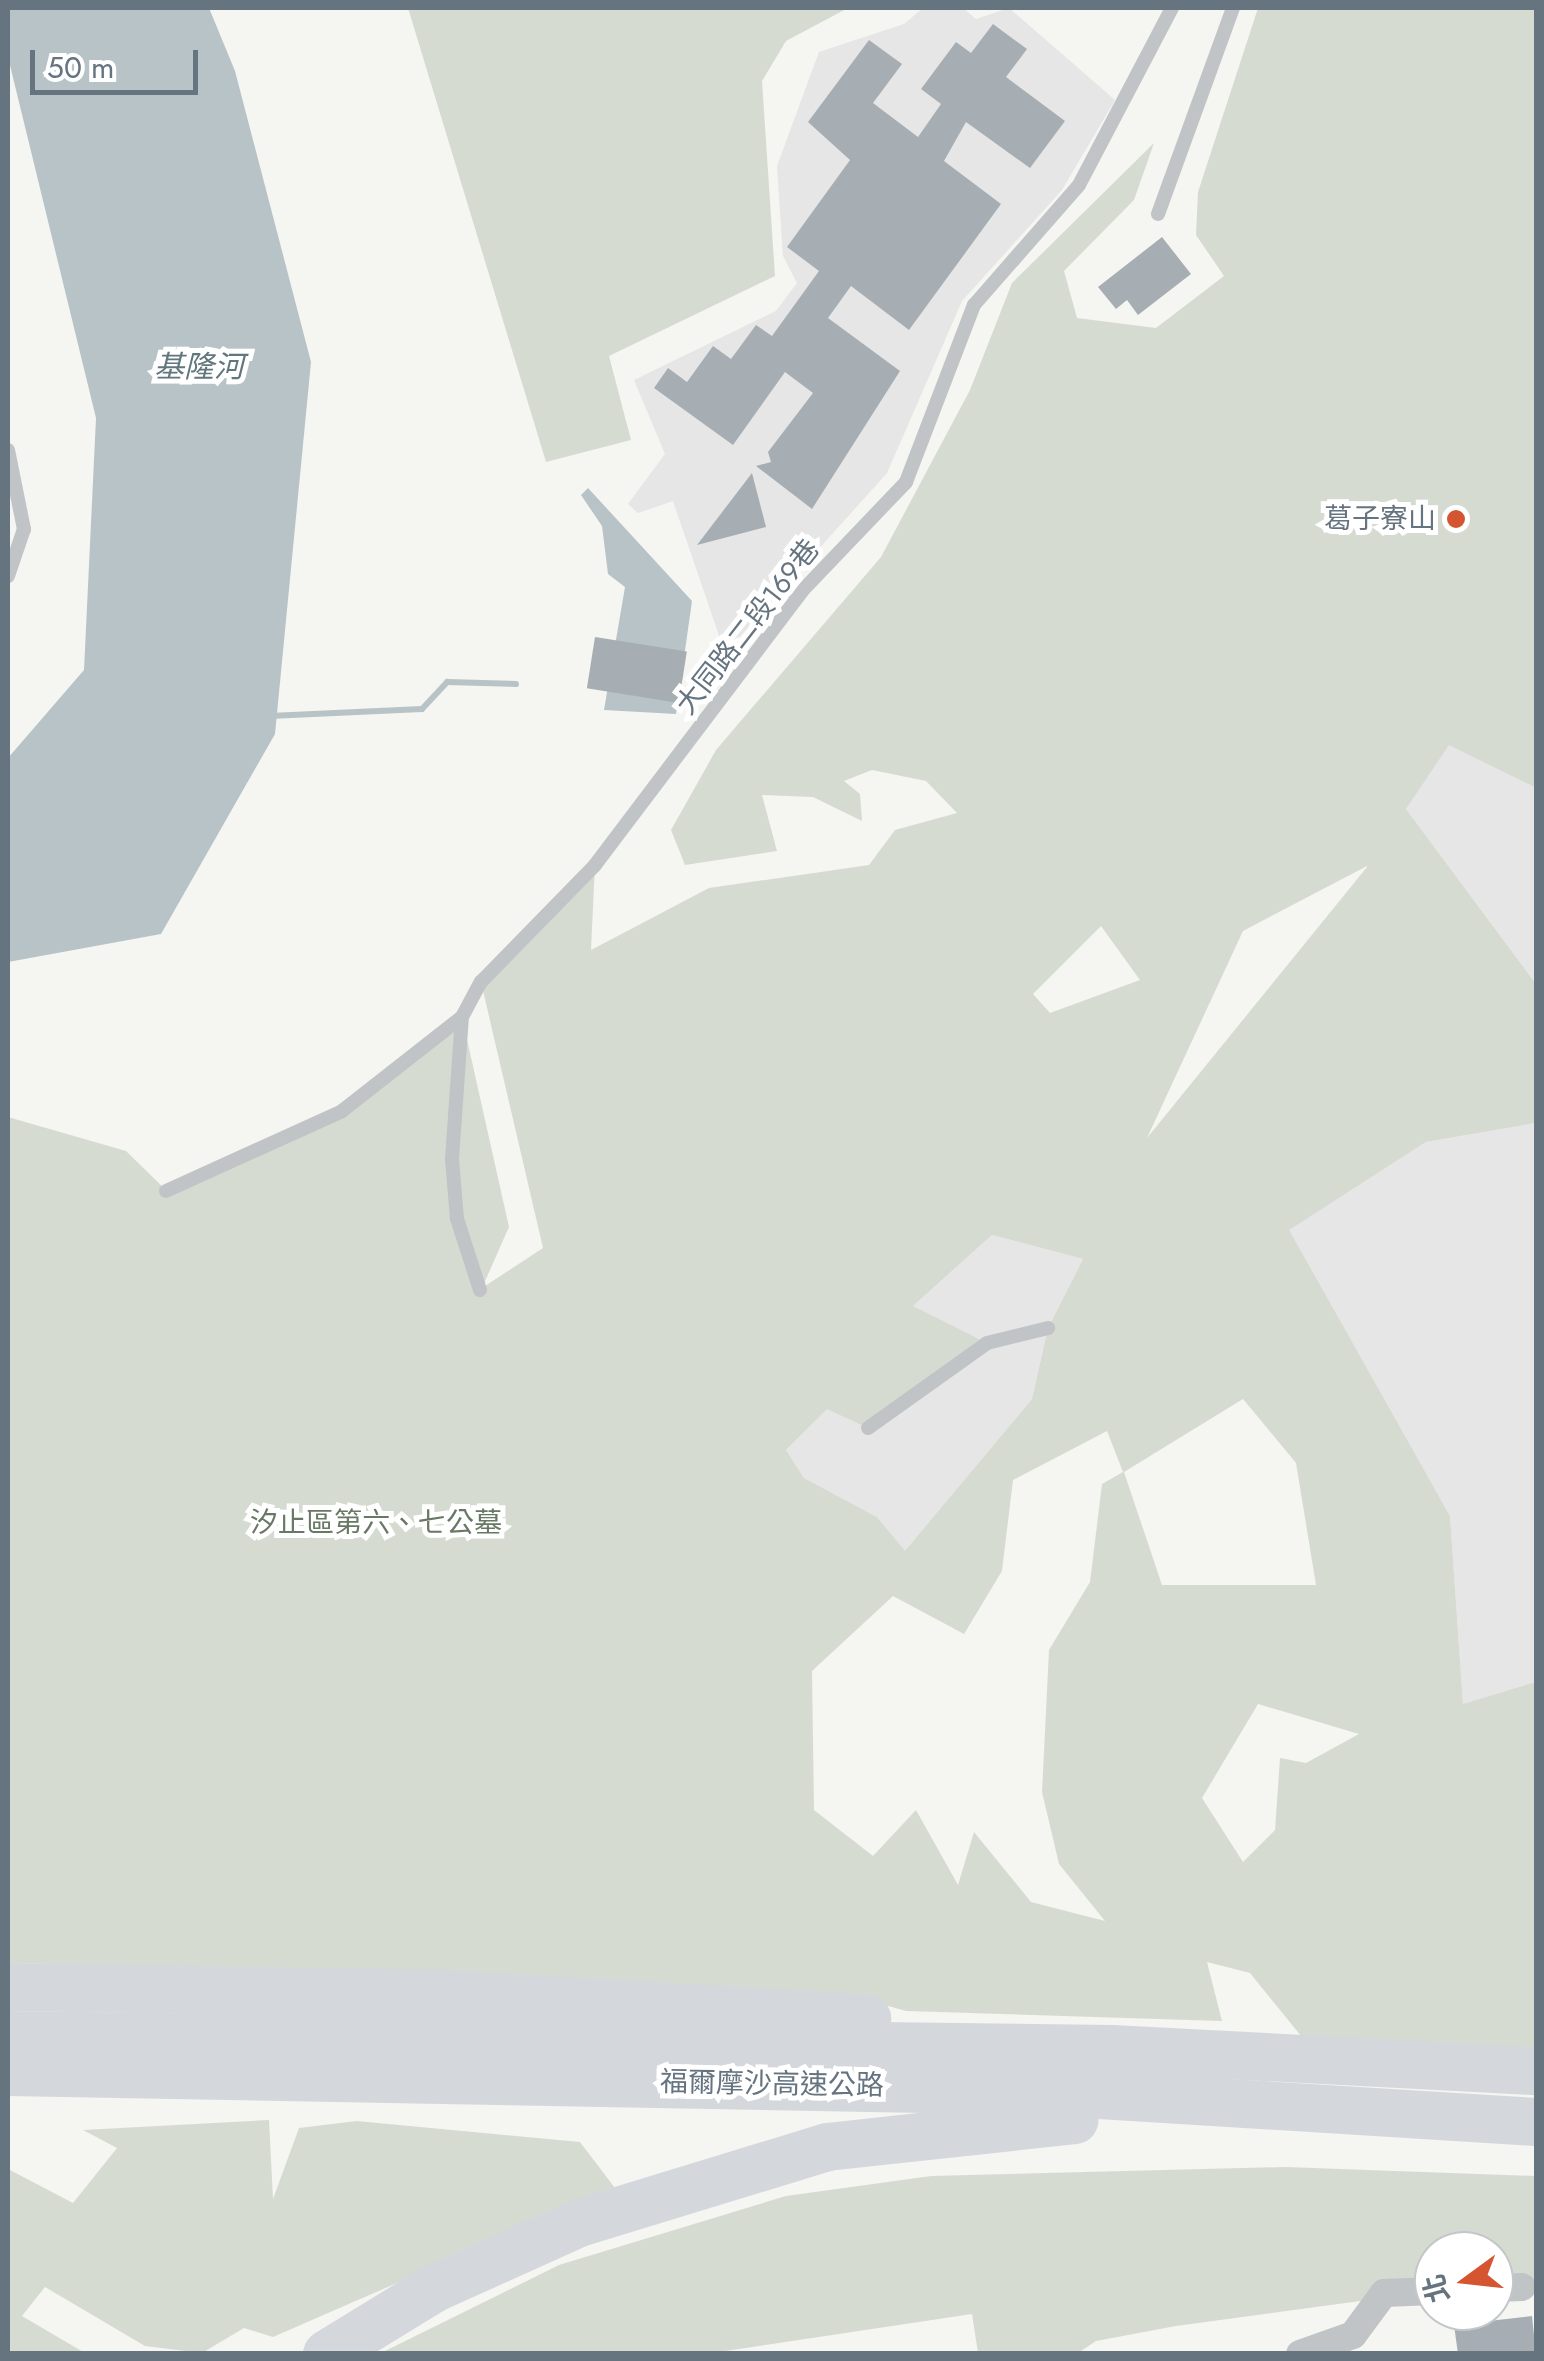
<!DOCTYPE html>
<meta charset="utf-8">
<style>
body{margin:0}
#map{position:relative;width:1544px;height:2361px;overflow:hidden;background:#f5f5f1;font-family:Jost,"Noto Sans TC",sans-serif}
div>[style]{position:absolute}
.built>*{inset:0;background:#e5e6e5}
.green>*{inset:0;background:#d6dbd2}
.water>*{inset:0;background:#b8c3c7}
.stream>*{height:6px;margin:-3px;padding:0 3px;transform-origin:3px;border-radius:3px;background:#b8c3c7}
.building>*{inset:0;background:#a7aeb3;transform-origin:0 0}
.service>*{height:14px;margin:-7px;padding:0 7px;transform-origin:7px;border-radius:7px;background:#c0c4c7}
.minor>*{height:28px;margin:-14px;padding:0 14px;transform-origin:14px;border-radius:14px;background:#c0c4c7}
.motorway>*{height:48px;margin:-24px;padding:0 24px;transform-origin:24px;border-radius:24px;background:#d4d8dc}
.dots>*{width:28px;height:28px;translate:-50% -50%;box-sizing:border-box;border:5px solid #fff;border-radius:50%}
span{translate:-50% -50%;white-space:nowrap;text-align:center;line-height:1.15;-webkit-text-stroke:10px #fff;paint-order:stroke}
.poi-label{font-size:28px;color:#667480}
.right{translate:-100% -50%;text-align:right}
.street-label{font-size:28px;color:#667480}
.park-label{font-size:28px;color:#687864}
.water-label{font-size:30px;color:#61767d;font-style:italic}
.frame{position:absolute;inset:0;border:10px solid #667480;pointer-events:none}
.north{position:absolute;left:1414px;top:2231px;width:100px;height:100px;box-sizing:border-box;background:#fff;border:2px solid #c2c7cc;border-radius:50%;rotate:255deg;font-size:28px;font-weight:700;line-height:40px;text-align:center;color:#667480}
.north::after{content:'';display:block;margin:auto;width:35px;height:45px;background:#d55530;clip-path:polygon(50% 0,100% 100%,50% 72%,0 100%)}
.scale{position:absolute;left:30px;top:50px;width:168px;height:45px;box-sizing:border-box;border:5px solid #667480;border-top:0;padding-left:12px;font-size:30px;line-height:35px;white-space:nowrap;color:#667480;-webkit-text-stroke:8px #fff;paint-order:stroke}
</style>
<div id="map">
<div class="built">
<i style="clip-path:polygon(923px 8px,963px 8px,976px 19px,1009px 8px,1115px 100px,1062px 190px,962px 301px,887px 473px,725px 653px,673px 501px,638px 513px,628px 504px,665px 454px,634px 380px,776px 311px,797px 283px,783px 256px,777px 166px,819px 52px,904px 24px)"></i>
<i style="clip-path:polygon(1449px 744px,1536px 788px,1536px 984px,1406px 809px)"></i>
<i style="clip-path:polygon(1536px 1123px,1536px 1684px,1463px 1705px,1450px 1516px,1288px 1230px,1426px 1142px)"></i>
<i style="clip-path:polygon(992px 1235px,1083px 1259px,1048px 1328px,1032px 1399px,905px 1552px,877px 1517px,804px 1478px,786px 1450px,827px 1408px,986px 1343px,913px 1306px)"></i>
</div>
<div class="green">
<i style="clip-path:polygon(408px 8px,848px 8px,786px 41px,762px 81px,775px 276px,609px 356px,631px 440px,546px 462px)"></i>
<i style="clip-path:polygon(evenodd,1258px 8px,1536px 8px,1536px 788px,1449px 745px,1406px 809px,1536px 984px,1536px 1123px,1426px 1142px,1289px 1230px,1450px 1516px,1463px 1704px,1536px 1682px,1536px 2071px,1327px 2068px,1250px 1973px,1207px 1962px,1222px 2021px,906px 2011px,849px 1995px,398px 1972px,8px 1963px,8px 1117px,126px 1151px,167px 1191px,342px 1111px,462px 1017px,509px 1227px,482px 1288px,543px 1248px,481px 982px,595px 865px,591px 950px,709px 888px,869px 865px,895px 830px,957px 813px,926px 781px,872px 770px,844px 781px,860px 794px,862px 821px,813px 797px,762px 795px,777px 851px,685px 865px,671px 830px,716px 750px,881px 557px,970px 390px,1012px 283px,1154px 143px,1134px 200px,1064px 271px,1077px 318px,1156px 328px,1224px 276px,1196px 235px,1198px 192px,1258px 8px,1367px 866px,1367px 867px,1147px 1138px,1243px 931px,1367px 866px,1258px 8px,1101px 926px,1140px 980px,1050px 1013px,1033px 994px,1101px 926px,1258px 8px,992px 1235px,1083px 1259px,1048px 1328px,1032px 1399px,905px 1551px,877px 1517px,804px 1478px,786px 1450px,827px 1409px,868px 1428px,987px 1343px,913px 1306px,992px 1235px,1258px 8px,1243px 1399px,1296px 1463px,1316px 1585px,1162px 1585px,1124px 1472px,1243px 1399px,1258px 8px,1107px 1431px,1123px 1472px,1102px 1484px,1090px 1582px,1049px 1650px,1042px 1792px,1059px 1864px,1105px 1921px,1031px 1902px,974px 1832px,958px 1885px,916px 1810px,873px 1856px,814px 1810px,812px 1671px,893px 1596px,964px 1634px,1002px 1571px,1013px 1480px,1107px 1431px,1258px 8px,1258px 1704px,1359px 1734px,1306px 1763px,1280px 1758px,1275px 1830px,1243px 1862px,1202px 1798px,1258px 1704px)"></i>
<i style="clip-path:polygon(269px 2120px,273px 2199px,299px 2128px,357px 2121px,580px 2142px,615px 2188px,273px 2337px,244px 2328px,202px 2353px,145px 2346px,45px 2287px,22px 2316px,85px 2353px,8px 2354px,8px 2169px,73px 2203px,117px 2148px,83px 2130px)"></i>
<i style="clip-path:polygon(1286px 2167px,1536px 2176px,1536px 2294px,1494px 2288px,1494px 2251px,1434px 2251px,1434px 2291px,1176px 2326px,1096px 2341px,1078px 2353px,978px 2353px,972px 2314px,712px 2353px,379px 2354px,559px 2265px,786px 2196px,931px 2176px)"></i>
</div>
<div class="water">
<i style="clip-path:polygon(8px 8px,209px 8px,235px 71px,311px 362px,275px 734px,161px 934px,8px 962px,8px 758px,84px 670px,96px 418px,8px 57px)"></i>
<i style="clip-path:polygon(588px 488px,692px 601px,676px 714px,604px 710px,625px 587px,608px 574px,602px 526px,581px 495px)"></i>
</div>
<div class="stream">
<i style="left:270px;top:716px;width:152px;rotate:-2.6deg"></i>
<i style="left:422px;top:709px;width:37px;rotate:-47deg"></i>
<i style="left:447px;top:682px;width:69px;rotate:1.7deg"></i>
</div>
<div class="building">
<i style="clip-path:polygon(993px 24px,1027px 49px,1006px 77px,1065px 121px,1030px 168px,966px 122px,944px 161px,1001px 204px,909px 330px,851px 286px,828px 318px,900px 371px,812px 509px,756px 466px,771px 462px,768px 452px,813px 393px,785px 372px,733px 445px,654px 388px,668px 368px,687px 382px,713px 346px,731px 359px,756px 325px,772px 336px,819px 271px,787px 247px,850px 160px,808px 122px,869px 40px,902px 64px,873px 103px,918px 137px,941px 104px,921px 89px,956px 42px,971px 53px)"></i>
<i style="clip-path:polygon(1162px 237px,1191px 274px,1138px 315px,1127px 300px,1116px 309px,1098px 287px)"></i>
<i style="clip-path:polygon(752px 473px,766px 527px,697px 545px)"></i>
<i style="left:595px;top:637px;width:93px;height:52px;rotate:9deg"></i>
<i style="clip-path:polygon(1532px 2316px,1536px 2354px,1458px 2354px,1454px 2325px)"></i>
</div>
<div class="service">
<i style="left:1158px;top:214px;width:219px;rotate:-70deg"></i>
<i style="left:8px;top:450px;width:81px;rotate:78.6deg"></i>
<i style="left:24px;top:529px;width:50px;rotate:108.8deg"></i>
<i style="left:166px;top:1191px;width:193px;rotate:-24.4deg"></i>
<i style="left:342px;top:1111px;width:152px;rotate:-38.1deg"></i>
<i style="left:480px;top:1290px;width:75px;rotate:-107.9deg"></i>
<i style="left:457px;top:1219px;width:60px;rotate:-94.8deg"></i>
<i style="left:452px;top:1159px;width:142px;rotate:-86deg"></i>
<i style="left:462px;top:1017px;width:40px;rotate:-62deg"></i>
<i style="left:481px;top:982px;width:163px;rotate:-45.7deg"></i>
<i style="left:595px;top:865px;width:343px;rotate:-52.9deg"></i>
<i style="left:802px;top:591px;width:151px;rotate:-46.3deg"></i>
<i style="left:906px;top:482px;width:190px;rotate:-69deg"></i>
<i style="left:974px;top:305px;width:159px;rotate:-48.8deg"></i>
<i style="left:1079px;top:185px;width:200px;rotate:-62.3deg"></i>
<i style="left:868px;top:1428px;width:146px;rotate:-35.5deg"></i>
<i style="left:987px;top:1343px;width:63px;rotate:-13.8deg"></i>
</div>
<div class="minor">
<i style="left:1494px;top:2288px;width:28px;rotate:-2deg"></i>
<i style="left:1300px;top:2354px;width:56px;rotate:-19.7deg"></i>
<i style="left:1353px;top:2335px;width:52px;rotate:-53.6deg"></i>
<i style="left:1384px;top:2293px;width:50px;rotate:-2.3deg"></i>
</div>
<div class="motorway">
<i style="left:8px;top:1987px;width:437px;rotate:0.9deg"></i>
<i style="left:445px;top:1994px;width:423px;rotate:3.3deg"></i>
<i style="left:8px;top:2035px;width:1104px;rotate:0.73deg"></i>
<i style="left:1112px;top:2049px;width:425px;rotate:3deg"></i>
<i style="left:8px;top:2072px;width:1027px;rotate:1.06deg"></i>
<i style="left:1035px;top:2091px;width:502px;rotate:3.54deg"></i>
<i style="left:327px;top:2354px;width:124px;rotate:-31.5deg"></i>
<i style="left:433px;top:2289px;width:160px;rotate:-24.3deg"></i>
<i style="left:579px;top:2223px;width:259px;rotate:-17deg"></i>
<i style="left:827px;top:2147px;width:249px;rotate:-6.2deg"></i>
</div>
<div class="dots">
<i style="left:1456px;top:519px;background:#d55530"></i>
</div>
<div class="poi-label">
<span class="right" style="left:1436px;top:519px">葛子寮山</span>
</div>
<div class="street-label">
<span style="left:748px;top:627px;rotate:-52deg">大同路二段169巷</span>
<span style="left:772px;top:2084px;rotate:1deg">福爾摩沙高速公路</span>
</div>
<div class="park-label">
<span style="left:376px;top:1523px">汐止區第六、七公墓</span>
</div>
<div class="water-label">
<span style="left:199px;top:367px">基隆河</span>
</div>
<div class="frame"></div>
<div class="north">北</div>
<div class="scale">50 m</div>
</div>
